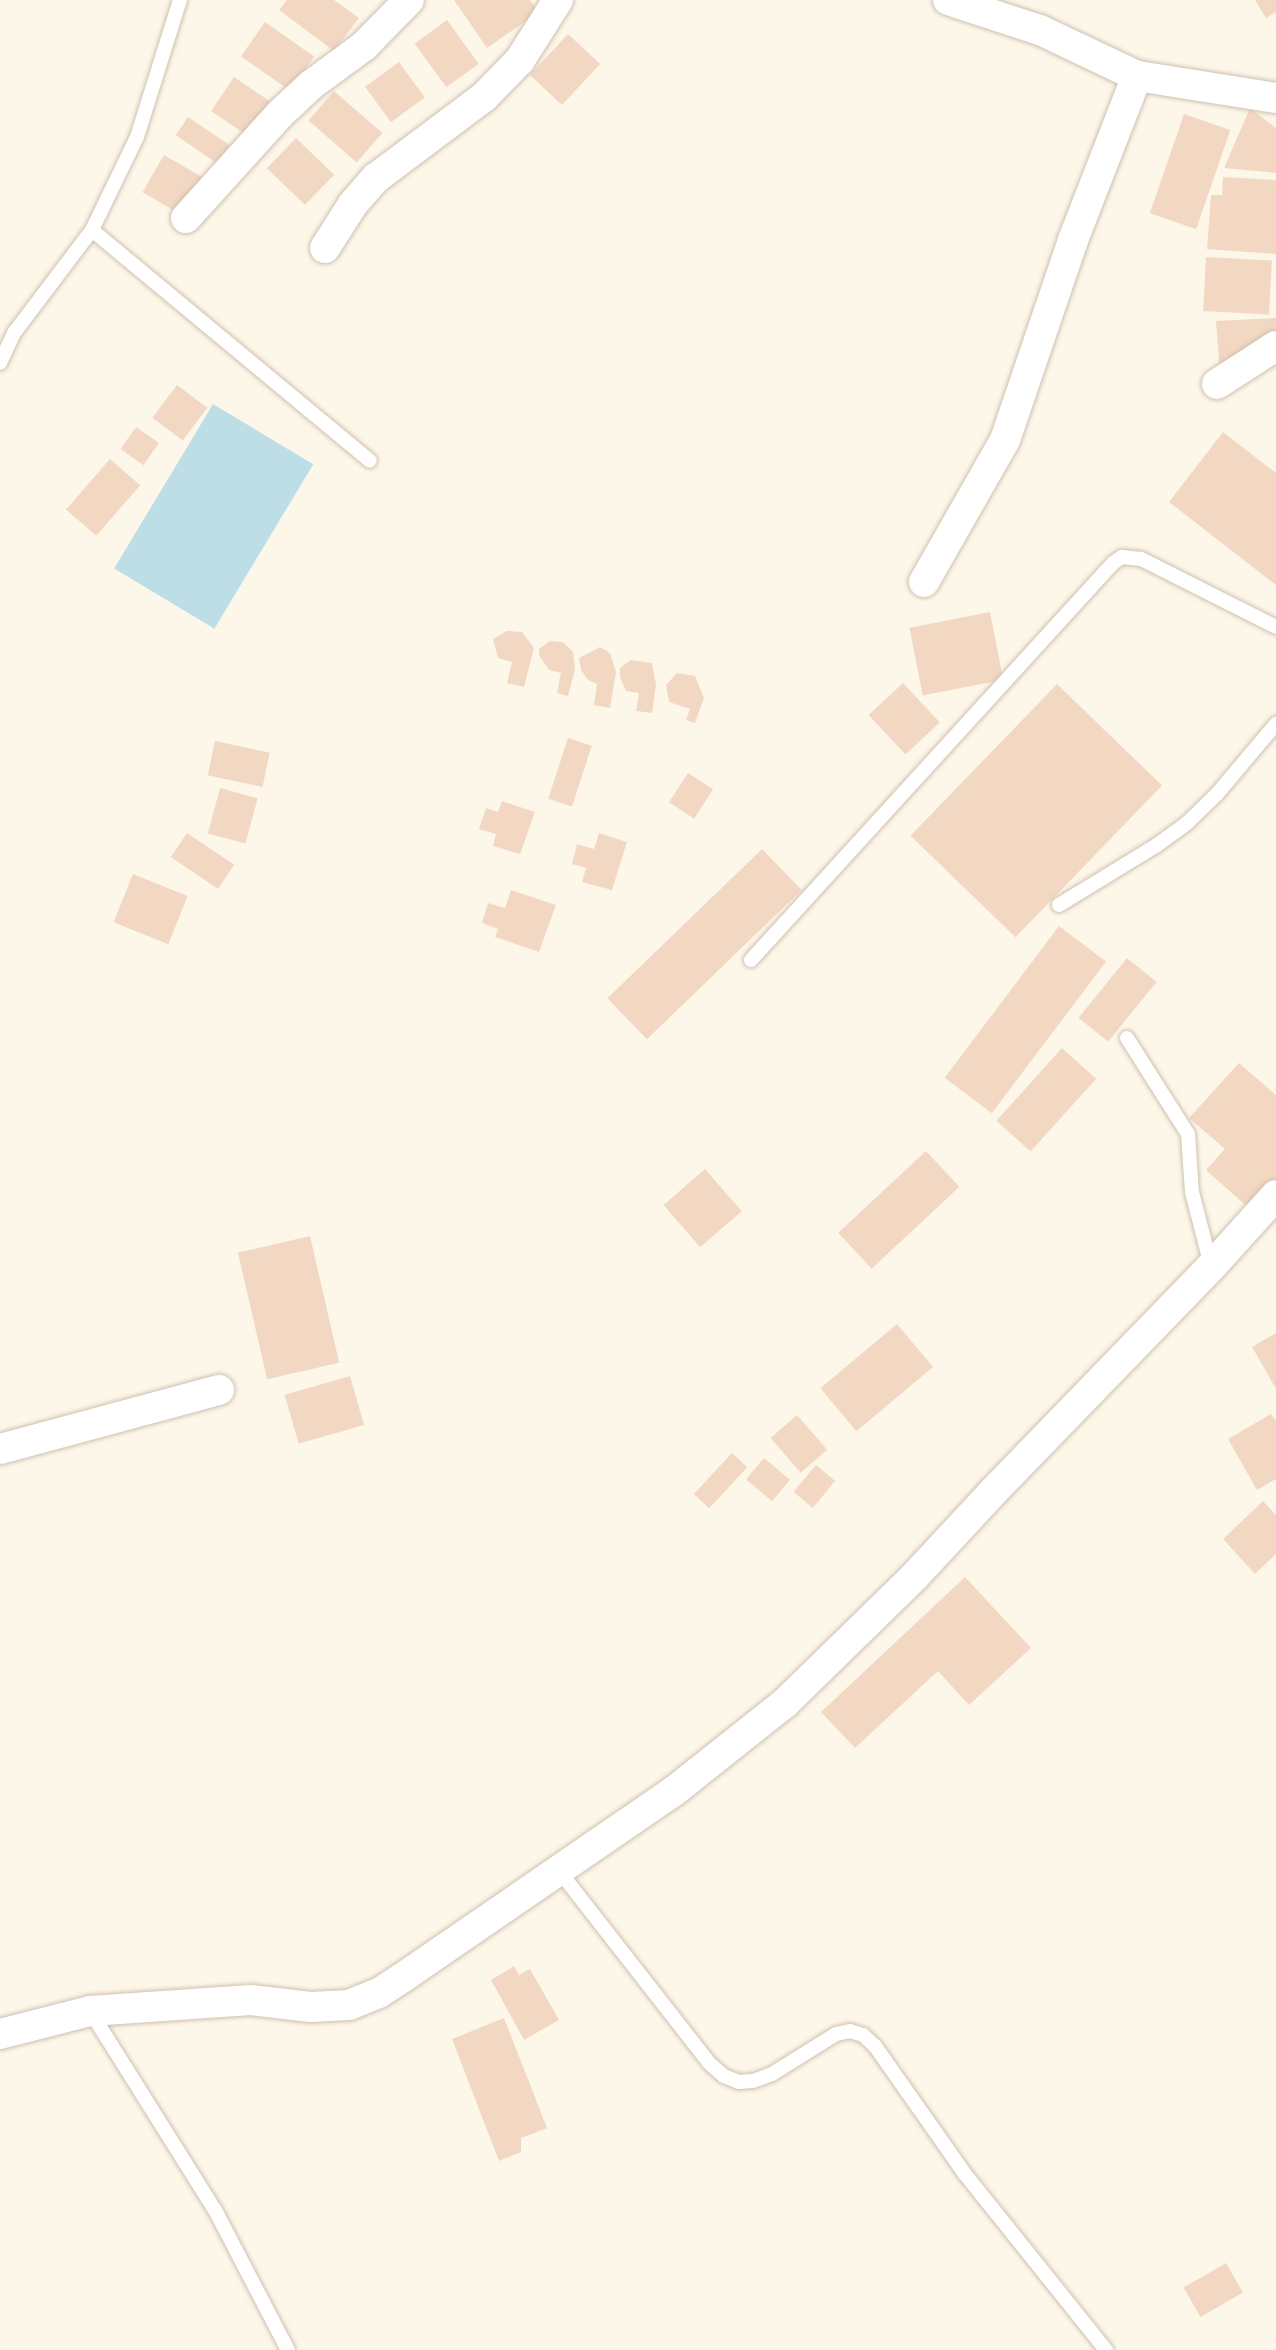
<!DOCTYPE html>
<style>
body{margin:0}
#map{position:relative;width:1276px;height:2350px;overflow:hidden;background:#fdf7ea;font-family:"Sofia Sans Condensed",sans-serif}
div>[style]{position:absolute}
.water>*{inset:0;background:#bedee7;transform-origin:0 0}
.building>*{inset:0;background:#f2d8c2;transform-origin:0 0}
.roads{filter:drop-shadow(0 0 2px #cfc0af) drop-shadow(0 0 2px #cfc0af)}
.lane>*{height:14px;margin:-7px;padding:0 7px;transform-origin:7px;border-radius:7px;background:#fff}
.street>*{height:30px;margin:-15px;padding:0 15px;transform-origin:15px;border-radius:15px;background:#fff}
span{translate:-50% -50%;white-space:nowrap;text-align:center;line-height:1.15;-webkit-text-stroke:5px #fffaf1;paint-order:stroke}
</style>
<div id="map">
<div class="water">
<i style="left:213px;top:404px;width:117px;height:192px;rotate:31deg"></i>
</div>
<div class="building">
<i style="clip-path:polygon(287px 0,334px 0,359px 18px,334px 51px,279px 10px)"></i>
<i style="clip-path:polygon(454px 0,530px 0,539px 12px,487px 48px)"></i>
<i style="clip-path:polygon(1255px 0,1276px 0,1276px 12px,1266px 18px)"></i>
<i style="left:447px;top:20px;width:54px;height:40px;rotate:54deg"></i>
<i style="left:265px;top:22px;width:60px;height:42px;rotate:35deg"></i>
<i style="left:568px;top:34px;width:44px;height:56px;rotate:43deg"></i>
<i style="left:399px;top:62px;width:44px;height:42px;rotate:54deg"></i>
<i style="left:234px;top:77px;width:50px;height:41px;rotate:34deg"></i>
<i style="left:334px;top:91px;width:64px;height:39px;rotate:41deg"></i>
<i style="clip-path:polygon(1250px 108px,1276px 128px,1276px 173px,1224px 168px)"></i>
<i style="left:1184px;top:114px;width:49px;height:105px;rotate:19deg"></i>
<i style="left:188px;top:117px;width:50px;height:22px;rotate:34deg"></i>
<i style="left:296px;top:138px;width:53px;height:42px;rotate:44deg"></i>
<i style="left:164px;top:155px;width:44px;height:43px;rotate:30deg"></i>
<i style="clip-path:polygon(1223px 177px,1276px 180px,1276px 254px,1207px 249px,1211px 195px,1222px 195px)"></i>
<i style="left:1206px;top:257px;width:66px;height:54px;rotate:3deg"></i>
<i style="clip-path:polygon(1276px 318px,1276px 342px,1220px 376px,1216px 321px)"></i>
<i style="left:177px;top:385px;width:38px;height:41px;rotate:37deg"></i>
<i style="left:136px;top:427px;width:28px;height:27px;rotate:35deg"></i>
<i style="clip-path:polygon(1223px 432px,1276px 473px,1276px 585px,1169px 502px)"></i>
<i style="left:110px;top:459px;width:40px;height:67px;rotate:41deg"></i>
<i style="left:990px;top:612px;width:69px;height:82px;rotate:79deg"></i>
<i style="clip-path:polygon(507px 631px,522px 632px,534px 648px,524px 687px,507px 683px,512px 662px,498px 658px,493px 639px)"></i>
<i style="clip-path:polygon(550px 641px,563px 642px,573px 652px,575px 670px,568px 696px,557px 693px,561px 673px,549px 670px,539px 655px,539px 649px)"></i>
<i style="clip-path:polygon(600px 647px,610px 653px,616px 672px,610px 708px,594px 705px,597px 684px,588px 680px,581px 670px,579px 658px)"></i>
<i style="clip-path:polygon(631px 660px,652px 663px,656px 685px,652px 713px,636px 711px,639px 693px,626px 691px,620px 677px,620px 668px)"></i>
<i style="clip-path:polygon(677px 673px,695px 676px,704px 698px,695px 723px,686px 720px,690px 709px,669px 702px,666px 685px)"></i>
<i style="left:903px;top:683px;width:54px;height:47px;rotate:47deg"></i>
<i style="left:1057px;top:684px;width:146px;height:211px;rotate:44deg"></i>
<i style="left:568px;top:738px;width:25px;height:64px;rotate:18deg"></i>
<i style="left:215px;top:741px;width:56px;height:35px;rotate:12deg"></i>
<i style="left:688px;top:773px;width:30px;height:35px;rotate:33deg"></i>
<i style="left:220px;top:788px;width:39px;height:47px;rotate:15deg"></i>
<i style="clip-path:polygon(502px 801px,535px 812px,520px 854px,493px 846px,496px 834px,479px 829px,486px 808px,498px 812px)"></i>
<i style="left:187px;top:833px;width:57px;height:29px;rotate:34deg"></i>
<i style="clip-path:polygon(599px 833px,627px 842px,612px 890px,582px 882px,586px 868px,572px 864px,577px 844px,594px 849px)"></i>
<i style="left:762px;top:849px;width:57px;height:215px;rotate:46deg"></i>
<i style="left:133px;top:874px;width:59px;height:52px;rotate:22deg"></i>
<i style="clip-path:polygon(511px 890px,556px 905px,539px 952px,495px 937px,498px 929px,482px 923px,488px 903px,505px 908px)"></i>
<i style="left:1059px;top:926px;width:59px;height:190px;rotate:37deg"></i>
<i style="left:1127px;top:958px;width:38px;height:77px;rotate:39deg"></i>
<i style="left:1062px;top:1048px;width:46px;height:98px;rotate:42deg"></i>
<i style="clip-path:polygon(1239px 1063px,1276px 1095px,1276px 1184px,1252px 1211px,1206px 1170px,1225px 1149px,1189px 1118px)"></i>
<i style="left:926px;top:1151px;width:49px;height:120px;rotate:47deg"></i>
<i style="left:705px;top:1169px;width:56px;height:55px;rotate:49deg"></i>
<i style="left:310px;top:1236px;width:130px;height:74px;rotate:77deg"></i>
<i style="left:897px;top:1324px;width:56px;height:100px;rotate:50deg"></i>
<i style="clip-path:polygon(1276px 1333px,1276px 1389px,1252px 1347px)"></i>
<i style="left:350px;top:1376px;width:51px;height:68px;rotate:74deg"></i>
<i style="clip-path:polygon(1271px 1414px,1276px 1421px,1276px 1479px,1257px 1490px,1228px 1439px)"></i>
<i style="left:797px;top:1415px;width:46px;height:35px;rotate:49deg"></i>
<i style="left:732px;top:1453px;width:21px;height:56px;rotate:43deg"></i>
<i style="left:764px;top:1458px;width:34px;height:28px;rotate:40deg"></i>
<i style="left:816px;top:1465px;width:25px;height:35px;rotate:40deg"></i>
<i style="clip-path:polygon(1263px 1501px,1276px 1515px,1276px 1554px,1255px 1574px,1223px 1539px)"></i>
<i style="clip-path:polygon(965px 1577px,1031px 1648px,969px 1705px,938px 1671px,855px 1748px,821px 1712px)"></i>
<i style="clip-path:polygon(514px 1966px,519px 1975px,530px 1969px,559px 2020px,524px 2040px,491px 1980px)"></i>
<i style="clip-path:polygon(504px 2018px,547px 2128px,521px 2138px,521px 2152px,499px 2161px,452px 2039px)"></i>
<i style="left:1226px;top:2263px;width:34px;height:49px;rotate:60deg"></i>
</div>
<div class="roads">
<div class="lane">
<i style="left:92px;top:230px;width:361px;rotate:39.7deg"></i>
<i style="left:0;top:363px;width:33px;rotate:-65deg"></i>
<i style="left:14px;top:333px;width:129px;rotate:-52.9deg"></i>
<i style="left:92px;top:230px;width:103px;rotate:-64.2deg"></i>
<i style="left:137px;top:137px;width:144px;rotate:-72.6deg"></i>
<i style="left:1059px;top:905px;width:115px;rotate:-31.5deg"></i>
<i style="left:1157px;top:845px;width:37px;rotate:-36deg"></i>
<i style="left:1187px;top:823px;width:42px;rotate:-44deg"></i>
<i style="left:1217px;top:794px;width:92px;rotate:-49.9deg"></i>
<i style="left:751px;top:960px;width:537px;rotate:-47.64deg"></i>
<i style="left:1113px;top:563px;width:11px;rotate:-34deg"></i>
<i style="left:1122px;top:557px;width:19px;rotate:6deg"></i>
<i style="left:1141px;top:559px;width:151px;rotate:26.7deg"></i>
<i style="left:1127px;top:1038px;width:114px;rotate:57.6deg"></i>
<i style="left:1188px;top:1134px;width:58px;rotate:86.1deg"></i>
<i style="left:1192px;top:1192px;width:76px;rotate:75.6deg"></i>
<i style="left:560px;top:1872px;width:242px;rotate:52deg"></i>
<i style="left:709px;top:2063px;width:20px;rotate:41deg"></i>
<i style="left:724px;top:2076px;width:16px;rotate:22deg"></i>
<i style="left:739px;top:2082px;width:14px;rotate:-4deg"></i>
<i style="left:753px;top:2081px;width:20px;rotate:-20deg"></i>
<i style="left:772px;top:2074px;width:75px;rotate:-32deg"></i>
<i style="left:836px;top:2034px;width:14px;rotate:-12deg"></i>
<i style="left:850px;top:2031px;width:14px;rotate:17deg"></i>
<i style="left:863px;top:2035px;width:16px;rotate:43deg"></i>
<i style="left:875px;top:2046px;width:156px;rotate:54.9deg"></i>
<i style="left:965px;top:2174px;width:226px;rotate:51.3deg"></i>
<i style="left:90px;top:2011px;width:235px;rotate:57.9deg"></i>
<i style="left:215px;top:2210px;width:158px;rotate:62.5deg"></i>
</div>
<div class="street">
<i style="left:948px;top:0;width:97px;rotate:18.1deg"></i>
<i style="left:1040px;top:30px;width:107px;rotate:25.4deg"></i>
<i style="left:1137px;top:76px;width:141px;rotate:9deg"></i>
<i style="left:186px;top:218px;width:140px;rotate:-47.9deg"></i>
<i style="left:280px;top:114px;width:42px;rotate:-43.1deg"></i>
<i style="left:311px;top:85px;width:66px;rotate:-36.3deg"></i>
<i style="left:364px;top:46px;width:64px;rotate:-45.6deg"></i>
<i style="left:325px;top:248px;width:52px;rotate:-57.5deg"></i>
<i style="left:353px;top:204px;width:35px;rotate:-49deg"></i>
<i style="left:376px;top:178px;width:135px;rotate:-36.9deg"></i>
<i style="left:484px;top:97px;width:52px;rotate:-45.8deg"></i>
<i style="left:520px;top:60px;width:71px;rotate:-57.7deg"></i>
<i style="left:1217px;top:384px;width:70px;rotate:-32.8deg"></i>
<i style="left:924px;top:582px;width:163px;rotate:-60.3deg"></i>
<i style="left:1005px;top:440px;width:211px;rotate:-71.2deg"></i>
<i style="left:1073px;top:240px;width:176px;rotate:-68.7deg"></i>
<i style="left:0;top:1449px;width:227px;rotate:-15.1deg"></i>
<i style="left:0;top:2034px;width:93px;rotate:-14.3deg"></i>
<i style="left:90px;top:2011px;width:161px;rotate:-3.9deg"></i>
<i style="left:251px;top:2000px;width:60px;rotate:6.7deg"></i>
<i style="left:311px;top:2007px;width:38px;rotate:-3deg"></i>
<i style="left:349px;top:2005px;width:32px;rotate:-22deg"></i>
<i style="left:379px;top:1993px;width:27px;rotate:-33deg"></i>
<i style="left:402px;top:1978px;width:329px;rotate:-34.5deg"></i>
<i style="left:673px;top:1792px;width:143px;rotate:-38.5deg"></i>
<i style="left:785px;top:1703px;width:180px;rotate:-44.3deg"></i>
<i style="left:914px;top:1577px;width:113px;rotate:-47.1deg"></i>
<i style="left:991px;top:1494px;width:316px;rotate:-45.9deg"></i>
<i style="left:1211px;top:1267px;width:97px;rotate:-47.9deg"></i>
</div>
</div>
</div>
